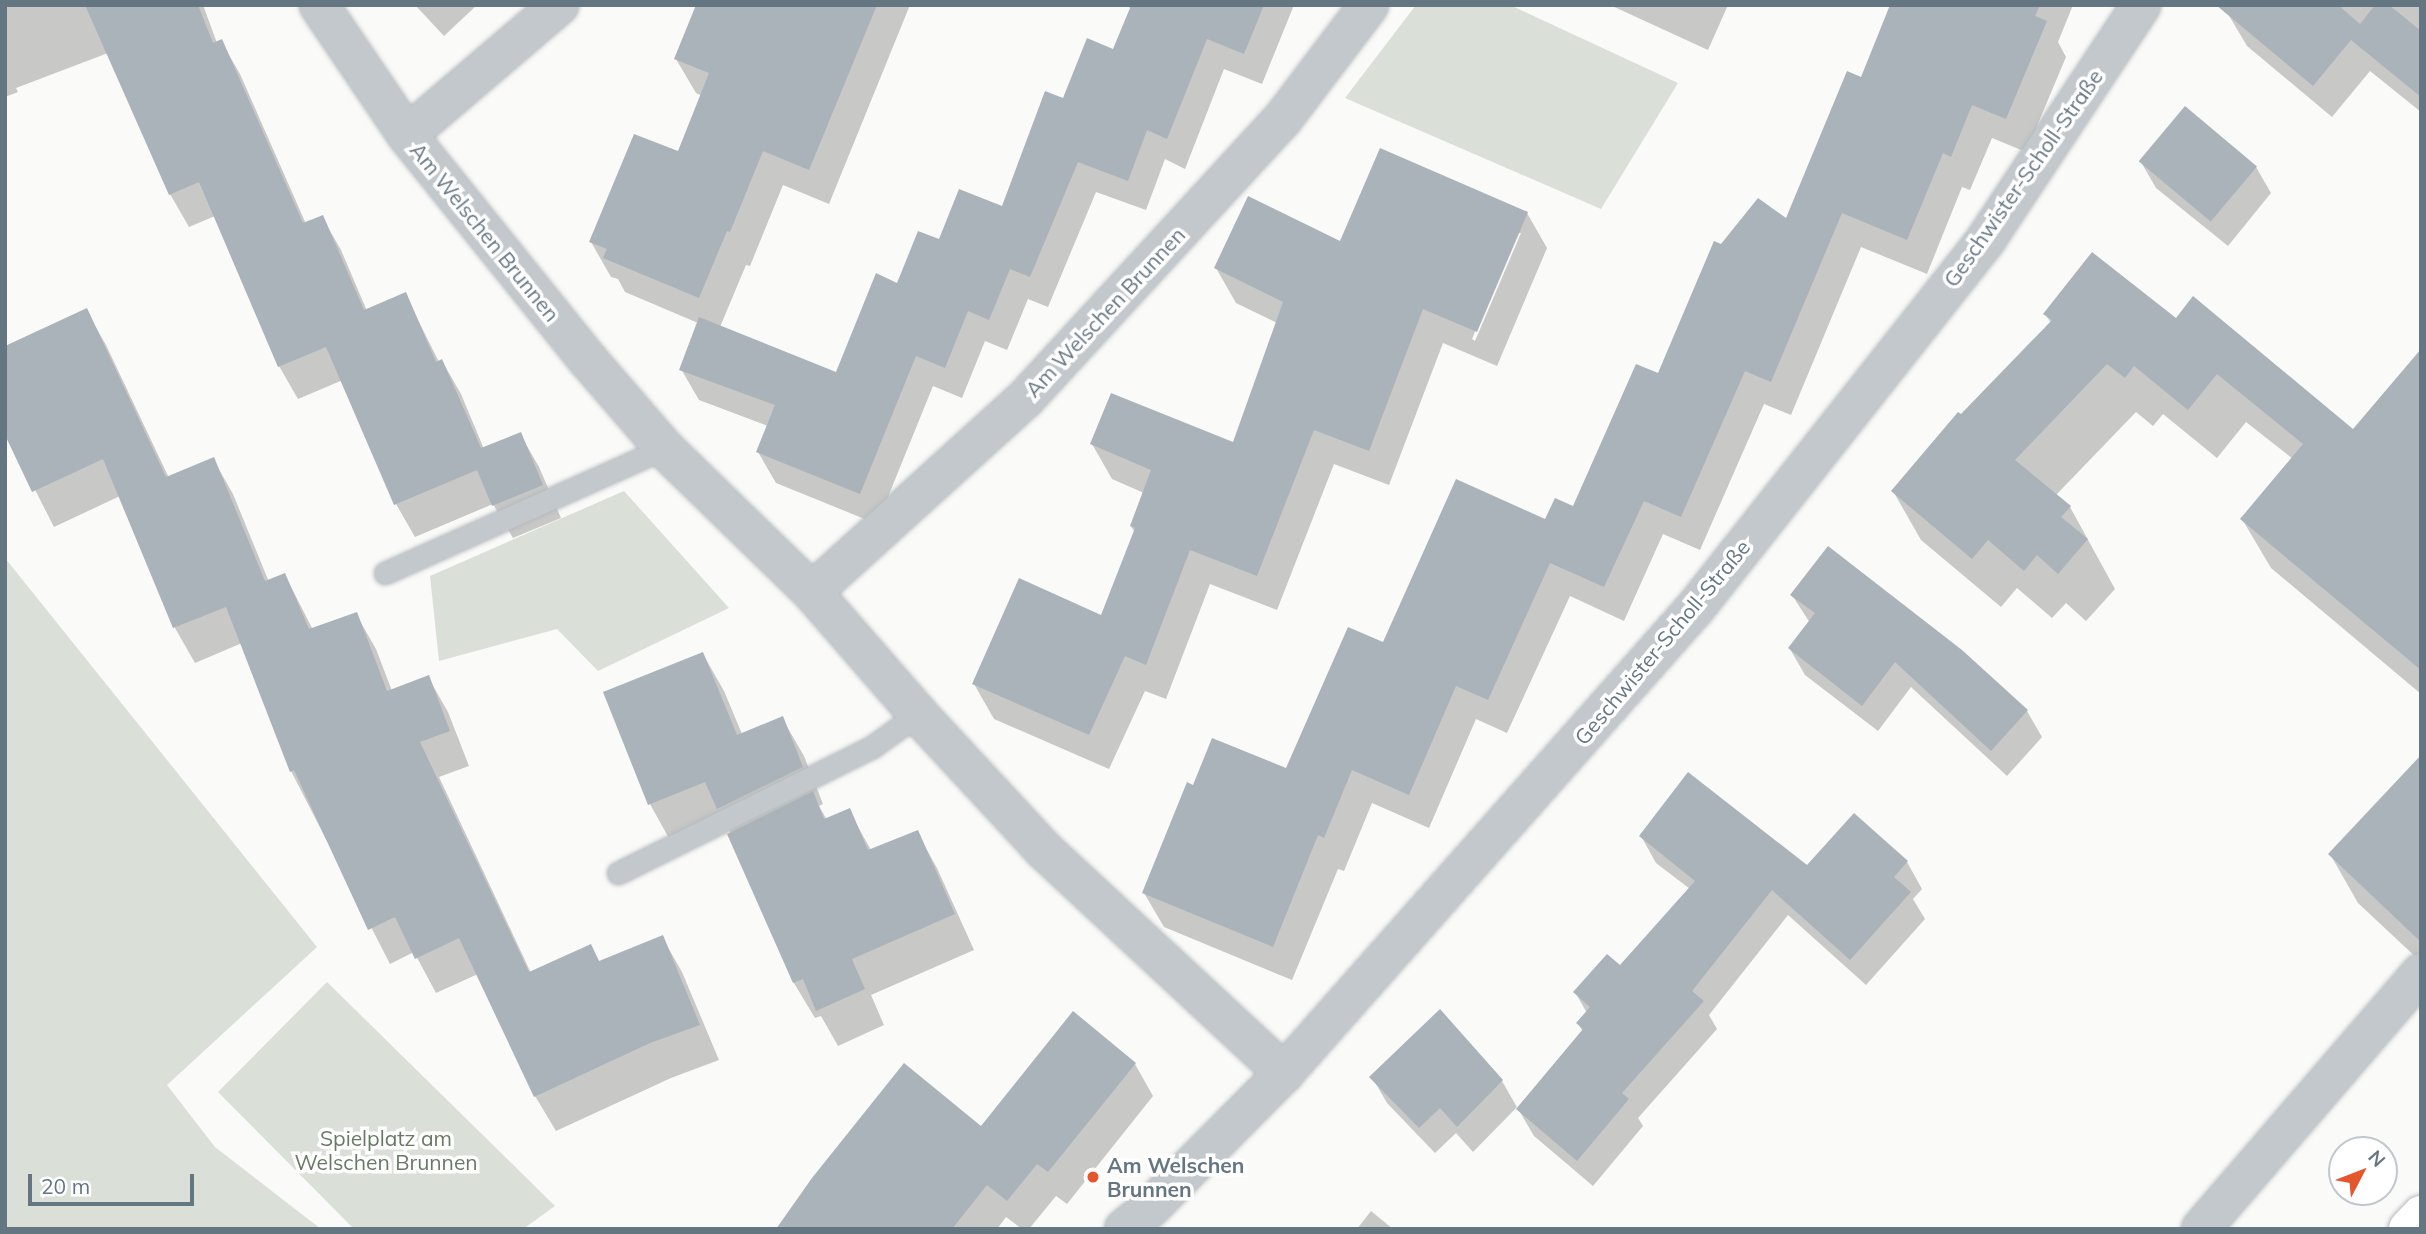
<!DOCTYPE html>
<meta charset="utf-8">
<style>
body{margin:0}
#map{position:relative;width:2426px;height:1234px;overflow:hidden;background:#fafaf8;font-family:Mulish,sans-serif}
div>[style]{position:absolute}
.green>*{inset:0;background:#dadfd7}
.shadow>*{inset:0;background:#0003}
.building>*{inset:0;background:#aab3b9;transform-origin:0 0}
.roads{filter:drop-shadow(0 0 2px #b5babe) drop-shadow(0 0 2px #b5babe)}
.lane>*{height:21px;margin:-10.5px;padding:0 10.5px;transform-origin:10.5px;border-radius:10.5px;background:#c3c8cc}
.street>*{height:38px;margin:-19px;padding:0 19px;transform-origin:19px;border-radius:19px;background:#c3c8cc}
.primary>*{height:38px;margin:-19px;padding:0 19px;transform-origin:19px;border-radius:19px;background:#fff}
.dots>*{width:19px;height:19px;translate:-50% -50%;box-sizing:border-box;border:4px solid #fff;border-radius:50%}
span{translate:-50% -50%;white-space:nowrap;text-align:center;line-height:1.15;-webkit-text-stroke:7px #fff;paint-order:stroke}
.street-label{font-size:21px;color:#657683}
.park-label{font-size:21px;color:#687a64}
.poi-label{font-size:21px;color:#657683;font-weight:700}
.left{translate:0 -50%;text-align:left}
.frame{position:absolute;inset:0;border:7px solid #657683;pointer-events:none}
.north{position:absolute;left:2328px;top:1136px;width:70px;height:70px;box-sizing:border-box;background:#fff;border:2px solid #c1c8cd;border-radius:50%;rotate:48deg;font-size:19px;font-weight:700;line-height:28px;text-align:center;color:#657683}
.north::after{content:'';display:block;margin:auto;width:24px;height:32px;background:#e4572e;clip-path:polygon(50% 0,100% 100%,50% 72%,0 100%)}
.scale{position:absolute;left:28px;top:1174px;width:166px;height:32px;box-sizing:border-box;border:4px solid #657683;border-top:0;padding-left:9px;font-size:21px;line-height:24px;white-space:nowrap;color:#657683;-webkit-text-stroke:5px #fff;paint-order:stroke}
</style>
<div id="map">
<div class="green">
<i style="clip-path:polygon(1416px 5px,1510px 5px,1678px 83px,1601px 209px,1345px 98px)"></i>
<i style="clip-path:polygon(624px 491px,729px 608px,598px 671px,557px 629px,439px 661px,430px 576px)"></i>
<i style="clip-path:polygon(5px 558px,317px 947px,167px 1085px,215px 1147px,321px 1229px,5px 1229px)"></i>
<i style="clip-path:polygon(327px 982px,555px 1206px,523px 1229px,354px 1229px,218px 1092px)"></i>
</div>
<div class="shadow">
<i style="clip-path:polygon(5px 5px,203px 5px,217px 43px,221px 41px,240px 74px,306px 224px,322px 217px,341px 250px,367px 311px,405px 294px,439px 362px,442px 361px,461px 394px,484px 449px,520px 434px,539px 467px,561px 518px,513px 538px,493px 504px,415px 537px,396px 504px,343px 380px,298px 399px,279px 366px,215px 216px,189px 227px,170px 194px,108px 53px,16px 88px,18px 92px,5px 97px)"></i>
<i style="clip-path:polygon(415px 5px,477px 5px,444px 36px)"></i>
<i style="clip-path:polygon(698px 5px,910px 5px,829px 204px,783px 185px,750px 266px,746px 265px,720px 327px,837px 375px,898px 285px,940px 241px,1003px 208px,1064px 100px,1114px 51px,1133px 5px,1294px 5px,1262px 84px,1224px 69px,1185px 169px,1165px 159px,1146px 210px,1096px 192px,1048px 307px,1028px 299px,1007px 350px,985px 341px,962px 398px,933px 386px,877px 524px,776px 483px,758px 452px,768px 426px,699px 400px,681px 369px,698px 323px,625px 292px,618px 279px,611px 277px,591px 242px,679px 154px,702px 96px,696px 93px,676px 59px)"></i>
<i style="clip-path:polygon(1610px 5px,1728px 5px,1708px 50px)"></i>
<i style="clip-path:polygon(1892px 5px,2073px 5px,2058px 42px,2066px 57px,2026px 152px,1992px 138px,1970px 190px,1962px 187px,1927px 274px,1861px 247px,1791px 415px,1764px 404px,1700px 550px,1663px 534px,1624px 621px,1570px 596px,1507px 733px,1476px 719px,1429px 828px,1372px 803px,1344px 871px,1338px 869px,1292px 980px,1164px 927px,1144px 893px,1194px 787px,1287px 770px,1384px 644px,1546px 521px,1574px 509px,1659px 376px,1721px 246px,1787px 221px,1862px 79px)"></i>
<i style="clip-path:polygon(2236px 5px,2421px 5px,2421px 112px,2370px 71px,2332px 117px,2247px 46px,2228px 14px)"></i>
<i style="clip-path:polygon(2141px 162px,2256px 167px,2271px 193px,2228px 246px,2156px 188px)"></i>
<i style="clip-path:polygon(evenodd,1527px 213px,1547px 248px,1497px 366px,1443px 343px,1389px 485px,1334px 464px,1277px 610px,1210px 584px,1166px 699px,1145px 691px,1109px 769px,994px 719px,974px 684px,1102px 617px,1135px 533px,1131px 526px,1144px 493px,1112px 479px,1092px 444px,1234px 444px,1277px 323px,1236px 303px,1216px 268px,1341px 243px,1527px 213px,1517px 233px,1521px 233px,1475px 341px,1472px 339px,1517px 233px)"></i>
<i style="clip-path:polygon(86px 310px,106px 345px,169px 478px,213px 459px,233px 494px,269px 582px,285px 575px,313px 630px,356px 614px,376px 649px,392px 691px,428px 677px,448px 712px,469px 766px,439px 777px,531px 973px,600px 963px,662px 937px,682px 972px,719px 1060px,671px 1078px,556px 1131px,535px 1096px,478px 974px,436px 993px,414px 952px,390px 964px,291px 771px,242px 643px,195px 663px,175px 628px,120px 496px,54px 527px,5px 431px)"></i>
<i style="clip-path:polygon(2045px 314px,2176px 321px,2354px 432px,2421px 352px,2421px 694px,2271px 568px,2242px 519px,2293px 459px,2246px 422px,2217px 458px,2163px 414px,2153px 426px,2136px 412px,2056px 495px,2070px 507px,2115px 589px,2086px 621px,2066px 603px,2052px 618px,2017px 588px,2001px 607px,1921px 540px,1893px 491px,2051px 323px)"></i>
<i style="clip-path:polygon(1792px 595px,2027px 711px,2042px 737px,2007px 776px,1911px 687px,1878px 731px,1805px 675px,1790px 649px,1810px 623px)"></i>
<i style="clip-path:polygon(703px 654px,724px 691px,742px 734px,782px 718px,804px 756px,823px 804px,819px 806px,827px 820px,849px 811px,871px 850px,917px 832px,937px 868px,974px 950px,871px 995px,884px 1025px,838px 1046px,821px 1016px,815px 1018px,794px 983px,725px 820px,671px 842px,650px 804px,605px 693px)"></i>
<i style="clip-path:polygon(2421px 758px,2421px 962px,2358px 903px,2330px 854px)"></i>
<i style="clip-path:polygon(1854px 815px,1907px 862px,1922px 889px,1913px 899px,1925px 919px,1866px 985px,1788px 915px,1709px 1015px,1717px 1029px,1638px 1118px,1643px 1126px,1593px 1186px,1534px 1136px,1517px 1107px,1473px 1152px,1456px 1133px,1435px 1153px,1387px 1103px,1372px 1077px,1502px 1081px,1518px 1109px,1583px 1032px,1578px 1023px,1587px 1013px,1575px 992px,1620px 967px,1690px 889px,1656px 863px,1641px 836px,1807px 867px)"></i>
<i style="clip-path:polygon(1135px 1064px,1153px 1096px,1067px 1204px,1056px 1196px,1029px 1229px,1022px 1229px,1006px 1217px,997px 1229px,778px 1229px,981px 1129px)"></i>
<i style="clip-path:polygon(1371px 1211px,1393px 1229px,1357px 1229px)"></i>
</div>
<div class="building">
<i style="clip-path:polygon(85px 5px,198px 5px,213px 43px,222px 39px,303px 223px,323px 215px,364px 310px,406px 292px,436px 362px,442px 359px,481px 448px,521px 432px,543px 485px,492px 506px,477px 470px,394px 505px,326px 347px,278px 367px,199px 182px,169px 195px)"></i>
<i style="clip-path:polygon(696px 5px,877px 5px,809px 170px,763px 151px,730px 232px,727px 231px,699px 298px,603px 258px,607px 249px,589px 242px,634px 134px,678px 151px,709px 73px,674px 59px)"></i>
<i style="clip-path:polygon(1128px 5px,1264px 5px,1244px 54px,1207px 39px,1167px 139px,1147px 130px,1128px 181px,1078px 162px,1030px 277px,1010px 269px,989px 320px,968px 311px,945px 368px,916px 356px,860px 494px,756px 452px,775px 405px,679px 370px,699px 317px,836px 372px,876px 273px,897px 283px,918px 231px,939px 239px,959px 189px,1002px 206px,1045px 91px,1063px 98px,1087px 38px,1113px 49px,1130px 8px)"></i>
<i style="clip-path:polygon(1890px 5px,2040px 5px,2035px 16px,2047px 21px,2006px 119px,1972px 105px,1951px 157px,1943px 153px,1907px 240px,1842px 213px,1771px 382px,1745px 371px,1681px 517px,1644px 501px,1604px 587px,1550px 563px,1488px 700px,1456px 686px,1409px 795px,1352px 770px,1324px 838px,1318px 835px,1273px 947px,1142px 893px,1187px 782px,1193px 785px,1212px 738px,1286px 768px,1348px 627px,1383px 642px,1456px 479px,1545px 519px,1555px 498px,1573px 506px,1636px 364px,1658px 373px,1714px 241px,1721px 244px,1758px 198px,1786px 218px,1847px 71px,1861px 77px)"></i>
<i style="clip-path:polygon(2216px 5px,2338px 5px,2360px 24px,2375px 5px,2389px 5px,2421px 31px,2421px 97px,2351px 40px,2313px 86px)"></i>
<i style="left:2185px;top:106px;width:94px;height:72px;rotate:40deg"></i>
<i style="clip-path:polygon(1380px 148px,1528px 212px,1477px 332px,1423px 309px,1369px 451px,1314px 430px,1257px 576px,1190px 550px,1146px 665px,1125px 656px,1089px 735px,972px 684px,1019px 578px,1101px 615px,1135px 528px,1130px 526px,1151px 470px,1090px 444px,1111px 393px,1233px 442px,1283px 302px,1214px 268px,1248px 196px,1340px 241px)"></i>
<i style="clip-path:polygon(2092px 252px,2176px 318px,2193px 296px,2353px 429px,2421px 349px,2421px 670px,2240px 519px,2303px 444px,2217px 374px,2188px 410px,2134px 366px,2125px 378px,2107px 364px,2015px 460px,2071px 506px,2061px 517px,2088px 539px,2058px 574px,2037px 555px,2024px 571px,1988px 540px,1972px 559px,1891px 491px,1958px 412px,1961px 414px,2052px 320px,2043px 314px)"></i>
<i style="clip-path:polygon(87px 308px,166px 477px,214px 457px,265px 581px,285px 573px,309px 629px,357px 612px,387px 691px,429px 675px,450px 731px,420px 742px,529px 972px,591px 944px,599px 961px,663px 935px,700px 1025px,650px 1043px,534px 1097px,459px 938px,415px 959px,395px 917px,368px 930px,294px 770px,290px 772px,226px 607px,173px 628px,103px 459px,32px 492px,5px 435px,5px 346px)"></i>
<i style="clip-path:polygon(1828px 546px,1962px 650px,2028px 710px,1991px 751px,1895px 662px,1862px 706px,1788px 648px,1815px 613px,1790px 595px)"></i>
<i style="clip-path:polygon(703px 652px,737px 735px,783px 716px,803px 767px,717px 809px,705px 782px,648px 805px,603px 692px)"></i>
<i style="clip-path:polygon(2421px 755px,2421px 942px,2328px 854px)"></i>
<i style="clip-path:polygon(1688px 772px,1807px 865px,1854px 813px,1908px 861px,1894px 877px,1911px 892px,1850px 960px,1772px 890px,1692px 991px,1704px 1001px,1622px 1093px,1629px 1099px,1577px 1161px,1516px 1109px,1583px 1029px,1576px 1023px,1590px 1007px,1573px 992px,1607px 954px,1620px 965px,1695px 881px,1639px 836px)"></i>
<i style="clip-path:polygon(813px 791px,824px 819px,850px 808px,868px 850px,918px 830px,955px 914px,852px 959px,865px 989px,816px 1011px,803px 979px,793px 983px,727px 834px)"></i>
<i style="clip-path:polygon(1440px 1009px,1503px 1080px,1457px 1127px,1440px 1108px,1419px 1128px,1369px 1077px)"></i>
<i style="clip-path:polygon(1073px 1011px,1136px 1063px,1048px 1172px,1037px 1164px,1007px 1201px,987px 1185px,952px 1229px,776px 1229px,812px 1178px,904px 1063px,981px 1126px)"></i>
</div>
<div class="roads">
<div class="lane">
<i style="left:385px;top:573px;width:306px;rotate:-24.1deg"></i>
<i style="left:618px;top:873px;width:284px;rotate:-26.4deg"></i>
<i style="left:872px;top:747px;width:57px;rotate:-35.7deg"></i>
</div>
<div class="street">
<i style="left:319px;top:5px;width:157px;rotate:55.9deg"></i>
<i style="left:407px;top:135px;width:289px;rotate:51.2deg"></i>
<i style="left:588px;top:360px;width:116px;rotate:49.2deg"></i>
<i style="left:664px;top:448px;width:206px;rotate:44.2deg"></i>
<i style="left:812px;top:592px;width:162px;rotate:49deg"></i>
<i style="left:918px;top:714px;width:185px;rotate:47.2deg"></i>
<i style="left:1044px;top:850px;width:328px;rotate:42.9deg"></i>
<i style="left:407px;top:135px;width:200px;rotate:-40.5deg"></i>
<i style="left:812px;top:592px;width:287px;rotate:-42.2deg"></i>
<i style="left:1025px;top:399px;width:379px;rotate:-47.4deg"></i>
<i style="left:1282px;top:120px;width:144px;rotate:-52.9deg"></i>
<i style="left:1124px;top:1229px;width:33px;rotate:-39deg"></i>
<i style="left:1150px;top:1208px;width:190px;rotate:-45.2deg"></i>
<i style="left:1284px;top:1073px;width:622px;rotate:-48.52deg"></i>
<i style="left:1696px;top:607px;width:470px;rotate:-51.7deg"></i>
<i style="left:1987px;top:238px;width:279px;rotate:-56.5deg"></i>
<i style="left:2201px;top:1229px;width:338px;rotate:-49.3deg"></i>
</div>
<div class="primary">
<i style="left:2408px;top:1229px;width:19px;rotate:-47deg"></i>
</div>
</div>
<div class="dots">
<i style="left:1093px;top:1177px;background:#e4572e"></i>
</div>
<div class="street-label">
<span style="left:2023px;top:178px;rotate:-55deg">Geschwister-Scholl-Straße</span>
<span style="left:485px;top:232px;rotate:51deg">Am Welschen Brunnen</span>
<span style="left:1105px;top:312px;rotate:-47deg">Am Welschen Brunnen</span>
<span style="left:1662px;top:642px;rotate:-50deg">Geschwister-Scholl-Straße</span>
</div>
<div class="park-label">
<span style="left:386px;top:1150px">Spielplatz am<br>Welschen Brunnen</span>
</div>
<div class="poi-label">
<span class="left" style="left:1107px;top:1177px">Am Welschen<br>Brunnen</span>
</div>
<div class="frame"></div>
<div class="north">N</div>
<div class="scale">20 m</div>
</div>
